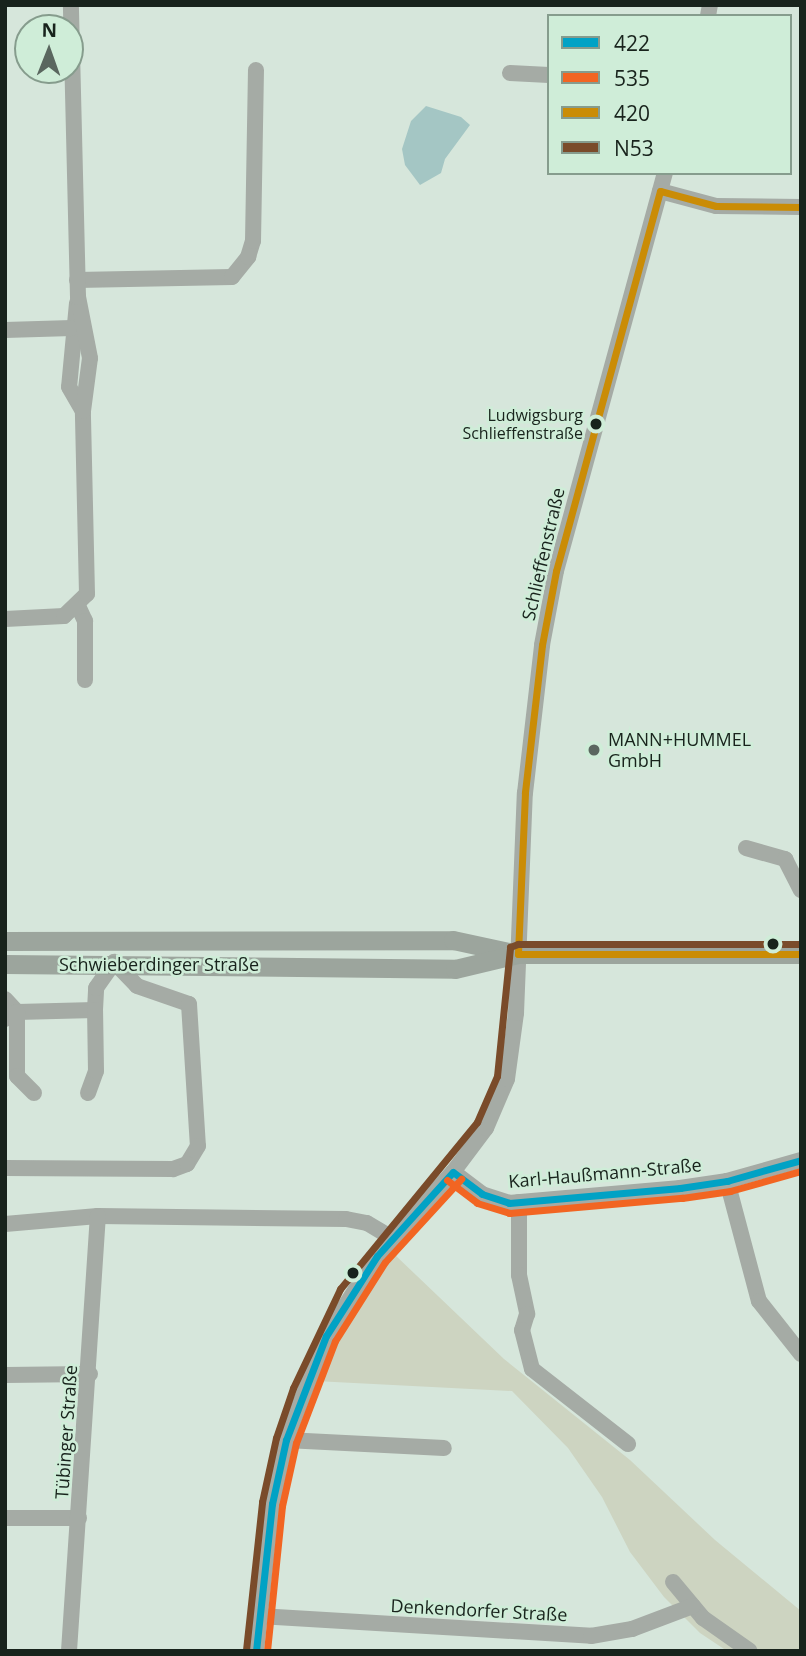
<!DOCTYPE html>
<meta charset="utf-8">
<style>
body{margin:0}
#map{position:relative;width:806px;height:1656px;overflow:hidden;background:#d6e6db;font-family:"Open Sans",sans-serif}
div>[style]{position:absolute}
.green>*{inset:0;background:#cdd4c1}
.water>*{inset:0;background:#a4c6c4}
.minor>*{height:16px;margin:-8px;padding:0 8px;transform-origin:8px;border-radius:8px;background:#a5aba5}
.major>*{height:19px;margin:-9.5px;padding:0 9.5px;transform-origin:9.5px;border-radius:9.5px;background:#9ca59d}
.bus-1>*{height:7px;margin:-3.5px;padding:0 3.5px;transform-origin:3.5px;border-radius:3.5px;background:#01a2c5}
.bus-2>*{height:7px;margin:-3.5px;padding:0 3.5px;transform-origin:3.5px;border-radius:3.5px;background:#f26522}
.bus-3>*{height:7px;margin:-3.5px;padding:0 3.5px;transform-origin:3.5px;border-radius:3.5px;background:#ca8c06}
.bus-4>*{height:7px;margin:-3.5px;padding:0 3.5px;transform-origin:3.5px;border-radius:3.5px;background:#7a4b2a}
.dots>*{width:19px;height:19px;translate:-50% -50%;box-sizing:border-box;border:4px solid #cfedd8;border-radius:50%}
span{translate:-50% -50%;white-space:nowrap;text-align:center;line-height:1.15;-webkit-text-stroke:5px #cfedd8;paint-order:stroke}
.bus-label{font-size:16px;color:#18231c}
.right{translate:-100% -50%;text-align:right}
.street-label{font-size:18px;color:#18231c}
.poi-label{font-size:18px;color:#18231c}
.left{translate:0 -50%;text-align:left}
.frame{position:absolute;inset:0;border:7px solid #18231c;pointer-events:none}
.legend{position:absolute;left:547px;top:14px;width:245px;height:161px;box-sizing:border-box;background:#cfedd8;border:2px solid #869c8d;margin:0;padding:9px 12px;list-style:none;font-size:21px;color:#18231c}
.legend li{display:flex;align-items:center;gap:14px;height:35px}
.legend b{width:35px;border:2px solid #869c8d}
.north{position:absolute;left:14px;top:14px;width:70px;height:70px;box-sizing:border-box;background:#cfedd8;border:2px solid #869c8d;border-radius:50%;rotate:1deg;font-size:19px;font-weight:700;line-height:28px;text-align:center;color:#18231c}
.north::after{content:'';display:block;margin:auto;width:24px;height:32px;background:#5a675f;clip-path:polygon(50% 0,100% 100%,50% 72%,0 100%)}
</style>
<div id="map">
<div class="green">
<i style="clip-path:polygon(394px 1254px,504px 1359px,630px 1460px,715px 1540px,801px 1611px,801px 1651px,727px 1651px,700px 1633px,664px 1597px,630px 1552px,602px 1497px,568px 1448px,512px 1391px,315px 1381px,342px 1320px)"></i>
</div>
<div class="water">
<i style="clip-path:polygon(426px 106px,461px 117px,470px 125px,445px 159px,441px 173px,420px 185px,405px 165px,402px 149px,411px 121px)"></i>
</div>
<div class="minor">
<i style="left:708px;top:16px;width:11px;rotate:-80deg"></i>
<i style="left:510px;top:73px;width:39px;rotate:3deg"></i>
<i style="left:660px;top:191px;width:58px;rotate:15deg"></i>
<i style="left:716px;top:206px;width:85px;rotate:0.7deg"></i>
<i style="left:77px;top:280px;width:155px;rotate:-1.1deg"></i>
<i style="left:232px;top:277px;width:26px;rotate:-51deg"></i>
<i style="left:248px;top:257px;width:17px;rotate:-73deg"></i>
<i style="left:253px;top:241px;width:171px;rotate:-89deg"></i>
<i style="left:77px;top:303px;width:84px;rotate:95.4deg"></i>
<i style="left:69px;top:387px;width:28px;rotate:60deg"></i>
<i style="left:5px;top:330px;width:67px;rotate:-1.7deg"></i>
<i style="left:78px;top:606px;width:17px;rotate:65deg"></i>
<i style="left:85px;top:621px;width:59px;rotate:90deg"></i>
<i style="left:5px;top:619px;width:59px;rotate:-2.9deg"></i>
<i style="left:64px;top:616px;width:32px;rotate:-44deg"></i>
<i style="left:87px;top:594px;width:183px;rotate:-91.3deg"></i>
<i style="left:83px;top:411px;width:53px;rotate:-82.5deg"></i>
<i style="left:90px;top:358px;width:62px;rotate:-101.1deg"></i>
<i style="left:78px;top:297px;width:292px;rotate:-91.4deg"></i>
<i style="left:746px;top:848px;width:41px;rotate:15.8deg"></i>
<i style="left:785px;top:859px;width:35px;rotate:63deg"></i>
<i style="left:5px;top:999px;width:18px;rotate:47deg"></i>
<i style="left:17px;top:1012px;width:78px;rotate:-1.5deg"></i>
<i style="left:95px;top:1010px;width:22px;rotate:-87deg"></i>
<i style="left:96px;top:988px;width:32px;rotate:-55deg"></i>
<i style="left:114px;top:962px;width:33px;rotate:46deg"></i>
<i style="left:137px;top:986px;width:55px;rotate:19.1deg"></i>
<i style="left:189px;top:1004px;width:142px;rotate:86.4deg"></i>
<i style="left:198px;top:1146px;width:21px;rotate:121deg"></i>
<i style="left:187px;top:1164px;width:15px;rotate:160deg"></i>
<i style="left:173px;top:1169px;width:168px;rotate:-179.7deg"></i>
<i style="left:5px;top:1019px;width:14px;rotate:-30deg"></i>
<i style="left:17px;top:1012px;width:64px;rotate:90deg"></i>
<i style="left:17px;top:1076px;width:24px;rotate:45deg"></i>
<i style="left:88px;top:1093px;width:23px;rotate:-70deg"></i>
<i style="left:96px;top:1071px;width:61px;rotate:-90.9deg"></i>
<i style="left:453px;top:1172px;width:36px;rotate:37deg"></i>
<i style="left:482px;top:1194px;width:28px;rotate:18deg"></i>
<i style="left:509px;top:1203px;width:172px;rotate:-5deg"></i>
<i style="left:680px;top:1188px;width:48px;rotate:-8.5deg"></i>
<i style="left:727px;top:1181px;width:77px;rotate:-15.8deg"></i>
<i style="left:727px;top:1181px;width:124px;rotate:75.1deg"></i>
<i style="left:759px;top:1301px;width:68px;rotate:51.6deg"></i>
<i style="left:519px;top:1202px;width:73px;rotate:90deg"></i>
<i style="left:519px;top:1275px;width:40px;rotate:78deg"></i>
<i style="left:527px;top:1314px;width:17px;rotate:107deg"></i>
<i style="left:522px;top:1330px;width:40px;rotate:75.6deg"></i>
<i style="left:532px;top:1369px;width:122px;rotate:38deg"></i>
<i style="left:5px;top:1224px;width:93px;rotate:-4.9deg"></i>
<i style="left:98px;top:1216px;width:248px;rotate:0.7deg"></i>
<i style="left:346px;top:1219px;width:21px;rotate:11deg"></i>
<i style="left:367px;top:1223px;width:29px;rotate:31deg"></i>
<i style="left:5px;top:1375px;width:85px;rotate:-0.7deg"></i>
<i style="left:286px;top:1440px;width:158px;rotate:2.9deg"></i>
<i style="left:5px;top:1518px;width:74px"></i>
<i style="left:673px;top:1582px;width:47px;rotate:50.2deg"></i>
<i style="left:703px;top:1618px;width:57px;rotate:35.1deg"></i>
<i style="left:259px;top:1616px;width:333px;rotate:3.4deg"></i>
<i style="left:591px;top:1636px;width:42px;rotate:-9.7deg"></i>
<i style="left:632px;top:1629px;width:65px;rotate:-20.7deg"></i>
<i style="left:69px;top:1651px;width:436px;rotate:-86.2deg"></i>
<i style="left:256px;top:1651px;width:148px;rotate:-83.8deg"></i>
<i style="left:272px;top:1504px;width:66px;rotate:-77.7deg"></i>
<i style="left:286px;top:1440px;width:111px;rotate:-69deg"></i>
<i style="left:326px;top:1336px;width:95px;rotate:-57.5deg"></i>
<i style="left:377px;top:1256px;width:113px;rotate:-47.9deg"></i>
<i style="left:453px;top:1172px;width:55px;rotate:-53.1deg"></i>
<i style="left:486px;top:1128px;width:53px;rotate:-66.8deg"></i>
<i style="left:507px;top:1079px;width:67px;rotate:-82.2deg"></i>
<i style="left:516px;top:1013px;width:220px;rotate:-87.7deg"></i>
<i style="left:525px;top:793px;width:149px;rotate:-83.4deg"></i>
<i style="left:542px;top:645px;width:75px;rotate:-79.3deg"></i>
<i style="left:556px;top:571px;width:413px;rotate:-74.7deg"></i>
</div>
<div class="major">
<i style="left:5px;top:941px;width:448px;rotate:-0.1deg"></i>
<i style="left:453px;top:940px;width:66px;rotate:12.2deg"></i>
<i style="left:5px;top:964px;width:450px;rotate:0.6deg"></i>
<i style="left:455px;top:969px;width:65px;rotate:-13.4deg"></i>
<i style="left:518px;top:954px;width:283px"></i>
</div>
<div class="bus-1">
<i style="left:453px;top:1172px;width:36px;rotate:37deg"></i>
<i style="left:482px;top:1194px;width:28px;rotate:18deg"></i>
<i style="left:509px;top:1203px;width:172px;rotate:-5deg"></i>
<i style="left:680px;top:1188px;width:48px;rotate:-8.5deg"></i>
<i style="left:727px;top:1181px;width:77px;rotate:-15.8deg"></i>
<i style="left:256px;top:1651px;width:148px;rotate:-83.8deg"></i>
<i style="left:272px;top:1504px;width:66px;rotate:-77.7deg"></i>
<i style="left:286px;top:1440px;width:111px;rotate:-69deg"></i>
<i style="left:326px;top:1336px;width:95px;rotate:-57.5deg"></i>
<i style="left:377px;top:1256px;width:113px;rotate:-47.9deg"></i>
</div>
<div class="bus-2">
<i style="left:447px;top:1180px;width:38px;rotate:37deg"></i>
<i style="left:477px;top:1203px;width:34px;rotate:17deg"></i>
<i style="left:509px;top:1213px;width:174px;rotate:-5deg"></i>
<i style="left:682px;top:1198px;width:49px;rotate:-8.3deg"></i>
<i style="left:730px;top:1191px;width:74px;rotate:-15.7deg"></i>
<i style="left:267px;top:1651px;width:146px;rotate:-84.1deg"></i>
<i style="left:282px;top:1506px;width:65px;rotate:-77.5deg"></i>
<i style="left:296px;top:1443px;width:109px;rotate:-69.1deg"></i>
<i style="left:335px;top:1341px;width:93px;rotate:-57.7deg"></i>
<i style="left:385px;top:1262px;width:113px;rotate:-47.5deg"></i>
</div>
<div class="bus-3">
<i style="left:801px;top:207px;width:85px;rotate:-179.3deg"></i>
<i style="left:716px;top:206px;width:58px;rotate:-165deg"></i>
<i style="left:660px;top:191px;width:394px;rotate:105.3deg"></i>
<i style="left:556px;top:571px;width:75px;rotate:100.7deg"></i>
<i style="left:542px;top:645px;width:149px;rotate:96.6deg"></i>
<i style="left:525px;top:793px;width:161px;rotate:92.5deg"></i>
<i style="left:518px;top:954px;width:283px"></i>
</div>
<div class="bus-4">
<i style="left:246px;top:1650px;width:149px;rotate:-83.8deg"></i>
<i style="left:262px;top:1502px;width:66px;rotate:-77.7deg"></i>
<i style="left:276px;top:1438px;width:53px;rotate:-71.2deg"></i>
<i style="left:293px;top:1388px;width:110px;rotate:-64.6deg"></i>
<i style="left:340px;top:1289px;width:216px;rotate:-50.6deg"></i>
<i style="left:477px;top:1122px;width:50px;rotate:-66.5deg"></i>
<i style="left:497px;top:1076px;width:130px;rotate:-84.2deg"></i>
<i style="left:510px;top:947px;width:9px;rotate:-21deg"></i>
<i style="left:518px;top:944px;width:283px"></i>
</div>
<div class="dots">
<i style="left:596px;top:424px;background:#18231c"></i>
<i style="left:594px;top:750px;background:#5a675f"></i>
<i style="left:773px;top:944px;background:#18231c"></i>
<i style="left:353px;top:1273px;background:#18231c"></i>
</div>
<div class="bus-label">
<span class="right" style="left:583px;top:424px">Ludwigsburg<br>Schlieffenstraße</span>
</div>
<div class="street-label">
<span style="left:543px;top:554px;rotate:-77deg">Schlieffenstraße</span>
<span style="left:159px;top:964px">Schwieberdinger Straße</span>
<span style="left:605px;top:1173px;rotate:-5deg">Karl-Haußmann-Straße</span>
<span style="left:66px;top:1432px;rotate:-86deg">Tübinger Straße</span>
<span style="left:479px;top:1610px;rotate:3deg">Denkendorfer Straße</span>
</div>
<div class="poi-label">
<span class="left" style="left:608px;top:750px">MANN+HUMMEL<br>GmbH</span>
</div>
<div class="frame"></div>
<ul class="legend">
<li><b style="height:9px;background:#01a2c5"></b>422</li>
<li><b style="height:9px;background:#f26522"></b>535</li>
<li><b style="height:9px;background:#ca8c06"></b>420</li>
<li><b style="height:9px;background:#7a4b2a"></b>N53</li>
</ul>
<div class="north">N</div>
</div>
